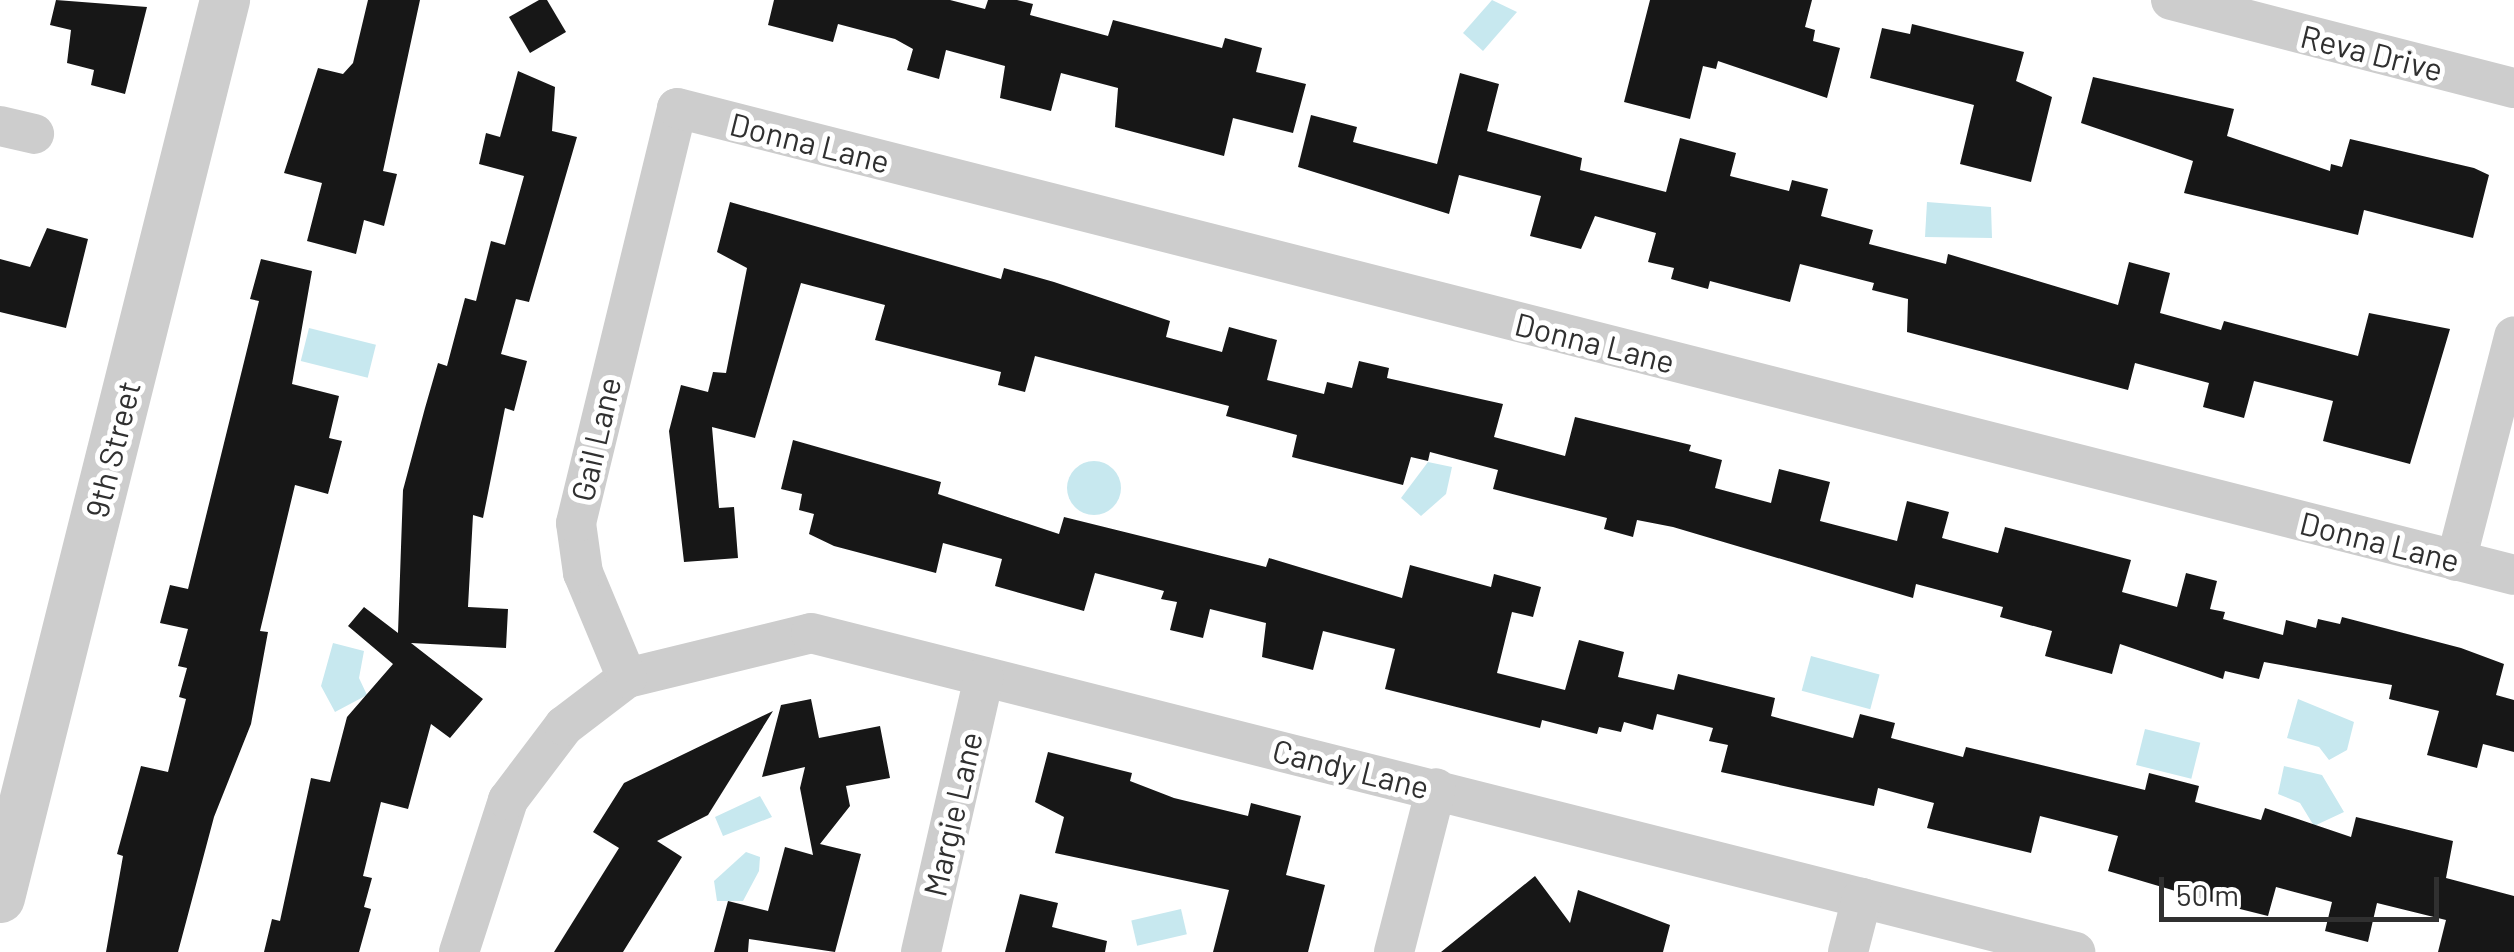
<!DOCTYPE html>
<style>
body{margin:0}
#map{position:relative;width:2514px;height:952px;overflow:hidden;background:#fff;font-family:Barlow,sans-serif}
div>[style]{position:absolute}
.water>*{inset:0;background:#c7e8ef;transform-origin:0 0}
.round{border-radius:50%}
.building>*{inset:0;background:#171717}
.minor>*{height:40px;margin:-20px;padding:0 20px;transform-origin:20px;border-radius:20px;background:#cdcdcd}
.tertiary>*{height:50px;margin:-25px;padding:0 25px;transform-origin:25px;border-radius:25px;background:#cdcdcd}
span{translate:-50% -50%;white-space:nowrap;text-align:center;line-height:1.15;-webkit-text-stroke:10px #fff;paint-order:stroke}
.street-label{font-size:32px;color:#303030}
.scale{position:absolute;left:2159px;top:877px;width:280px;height:45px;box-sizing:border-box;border:5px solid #303030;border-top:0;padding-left:12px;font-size:30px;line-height:35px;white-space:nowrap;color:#303030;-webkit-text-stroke:8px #fff;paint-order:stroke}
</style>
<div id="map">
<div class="water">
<i style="clip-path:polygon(1492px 0,1517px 12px,1483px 51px,1463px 33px)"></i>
<i style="clip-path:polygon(1927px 202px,1991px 207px,1992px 238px,1925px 237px)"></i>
<i style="left:309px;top:328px;width:69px;height:34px;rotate:14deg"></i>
<i class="round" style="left:1067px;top:461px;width:54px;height:54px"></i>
<i style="clip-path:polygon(1428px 462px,1452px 467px,1446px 494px,1421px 516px,1401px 498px)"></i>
<i style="clip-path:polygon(333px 643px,364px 651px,359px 678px,367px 695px,335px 712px,321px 686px)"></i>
<i style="left:1811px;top:656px;width:71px;height:36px;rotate:15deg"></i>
<i style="clip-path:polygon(2298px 699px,2354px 722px,2347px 750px,2329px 760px,2319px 747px,2287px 738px)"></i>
<i style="left:2145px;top:729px;width:57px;height:37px;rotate:14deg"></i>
<i style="clip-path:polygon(2284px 766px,2322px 775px,2344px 812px,2314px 826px,2300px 803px,2278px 794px)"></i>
<i style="clip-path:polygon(760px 796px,772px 817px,723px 836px,715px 817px)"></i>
<i style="clip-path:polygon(746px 852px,760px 857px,759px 871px,743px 901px,717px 901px,714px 881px)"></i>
<i style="left:1181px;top:909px;width:26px;height:51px;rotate:77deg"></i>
</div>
<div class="building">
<i style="clip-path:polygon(56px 0,147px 7px,125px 94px,91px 85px,94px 70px,67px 63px,71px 30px,50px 25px)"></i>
<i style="clip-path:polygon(368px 0,420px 0,383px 171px,397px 174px,384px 226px,364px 220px,356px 254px,307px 241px,322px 183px,284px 173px,318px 68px,343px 74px,353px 63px)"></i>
<i style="clip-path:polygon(539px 0,547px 0,566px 32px,530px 53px,509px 17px)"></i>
<i style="clip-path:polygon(774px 0,950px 0,985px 9px,988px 0,1017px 0,1033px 4px,1030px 15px,1108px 36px,1113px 20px,1222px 48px,1225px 38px,1262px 48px,1256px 72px,1306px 84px,1293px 133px,1233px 118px,1224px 156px,1115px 127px,1118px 88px,1061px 73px,1051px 111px,1000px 98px,1005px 66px,946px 50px,939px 79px,907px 70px,913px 49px,895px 39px,838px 24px,833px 42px,768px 25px)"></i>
<i style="clip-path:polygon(1650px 0,1812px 0,1805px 27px,1815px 30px,1813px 41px,1840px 48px,1827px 98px,1718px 61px,1716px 69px,1703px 66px,1690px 119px,1624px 102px)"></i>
<i style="clip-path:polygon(1912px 24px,2024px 52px,2016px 81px,2052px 97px,2031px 182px,1960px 164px,1974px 105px,1870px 78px,1882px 28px,1910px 34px)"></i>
<i style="clip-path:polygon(518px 71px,555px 87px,552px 131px,577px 137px,529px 302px,516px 299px,501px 354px,527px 361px,514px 411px,505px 408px,483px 518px,473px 515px,468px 607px,508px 609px,506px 648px,411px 643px,483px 699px,450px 738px,431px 724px,408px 809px,381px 802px,363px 876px,372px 878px,364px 907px,371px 909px,359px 952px,264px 952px,272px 919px,280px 921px,311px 778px,330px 782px,347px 717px,393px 664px,348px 626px,364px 607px,398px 633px,403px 490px,425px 408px,438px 363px,447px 366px,465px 298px,476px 301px,491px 241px,505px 245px,524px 176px,479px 164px,486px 133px,500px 137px)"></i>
<i style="clip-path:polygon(1460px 73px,1499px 84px,1487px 131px,1582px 158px,1580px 170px,1666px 192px,1680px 138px,1736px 153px,1730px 176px,1789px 191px,1792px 180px,1828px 189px,1821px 216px,1873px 230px,1869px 244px,1946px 264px,1948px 254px,2118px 305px,2129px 262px,2170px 273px,2160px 313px,2221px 330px,2224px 321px,2358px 356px,2369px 313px,2450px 329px,2410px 464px,2323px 441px,2333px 401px,2254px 381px,2244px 418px,2203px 407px,2209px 383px,2135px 363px,2128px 390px,1907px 332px,1908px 299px,1872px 290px,1874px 283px,1800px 264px,1790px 302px,1710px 281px,1708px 289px,1671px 279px,1674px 268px,1648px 262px,1656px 233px,1595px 216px,1581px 249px,1530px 236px,1541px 196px,1459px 175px,1449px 214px,1298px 167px,1311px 115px,1357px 127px,1353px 142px,1437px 164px)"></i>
<i style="clip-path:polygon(2093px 77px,2234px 109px,2227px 136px,2330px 171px,2331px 164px,2342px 167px,2350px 139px,2474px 168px,2489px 175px,2473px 238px,2364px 210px,2358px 235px,2184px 193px,2193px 161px,2081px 123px)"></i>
<i style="clip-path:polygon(730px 202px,1001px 279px,1004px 268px,1054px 282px,1170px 321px,1166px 337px,1222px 352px,1229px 327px,1277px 340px,1267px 380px,1324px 394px,1327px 382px,1352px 388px,1359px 361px,1389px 368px,1387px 378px,1503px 404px,1494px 437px,1565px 456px,1575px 417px,1691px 445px,1689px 451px,1722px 460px,1715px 488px,1771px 503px,1779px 469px,1830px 482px,1820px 521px,1897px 541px,1907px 501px,1949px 512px,1942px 538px,1998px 553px,2005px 527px,2131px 560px,2122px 592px,2177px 607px,2186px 573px,2217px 581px,2210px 609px,2225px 612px,2223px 619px,2283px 635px,2286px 620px,2316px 628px,2318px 619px,2340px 624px,2342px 617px,2461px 648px,2504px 664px,2496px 695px,2514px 700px,2514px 752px,2483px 744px,2477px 768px,2427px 755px,2439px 711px,2389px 699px,2392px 685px,2264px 662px,2259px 679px,2225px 671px,2223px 679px,2120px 644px,2112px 674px,2045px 656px,2052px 631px,2000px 617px,2003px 607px,1916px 584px,1913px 598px,1673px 527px,1637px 520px,1633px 537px,1604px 529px,1607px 518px,1493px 489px,1498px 470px,1430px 452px,1428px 461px,1411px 457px,1403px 485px,1292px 457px,1297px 435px,1226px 416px,1229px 406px,1035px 356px,1025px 392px,998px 385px,1001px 372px,875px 340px,885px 305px,801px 283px,755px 438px,712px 427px,719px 508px,734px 507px,738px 558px,684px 562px,669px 431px,681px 385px,708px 392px,713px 372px,726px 373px,747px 268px,717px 252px)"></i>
<i style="clip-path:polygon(47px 228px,88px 239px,66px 328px,0 312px,0 259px,30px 267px)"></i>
<i style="clip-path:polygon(261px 259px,312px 271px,292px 384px,339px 396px,329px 438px,342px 441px,328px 494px,295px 485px,260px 631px,268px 632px,251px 724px,214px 817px,178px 952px,106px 952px,123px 856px,117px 854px,141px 766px,168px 772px,186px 699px,179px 697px,187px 668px,178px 666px,188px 629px,160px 623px,170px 585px,188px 589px,259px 301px,250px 299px)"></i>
<i style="clip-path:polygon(793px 440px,941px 482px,938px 494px,1059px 534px,1064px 517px,1266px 567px,1269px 558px,1402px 598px,1410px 565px,1491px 587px,1494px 574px,1541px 587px,1533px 617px,1512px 612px,1497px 673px,1565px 690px,1579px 640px,1624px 652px,1618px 677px,1674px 690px,1678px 674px,1775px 698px,1771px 716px,1853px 738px,1860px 714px,1895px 723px,1891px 738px,1963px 757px,1966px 747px,2145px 790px,2149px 773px,2199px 786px,2195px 802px,2261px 820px,2265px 808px,2351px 837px,2356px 817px,2453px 841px,2446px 878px,2514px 896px,2514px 952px,2438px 952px,2446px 920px,2377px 903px,2368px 942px,2325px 931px,2332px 902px,2276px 887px,2268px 916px,2216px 903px,2108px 871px,2118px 836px,2040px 816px,2031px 853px,1927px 828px,1934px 803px,1878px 788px,1874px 806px,1721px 772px,1728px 745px,1709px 741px,1713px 728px,1657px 714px,1653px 730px,1624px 722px,1621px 732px,1599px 727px,1597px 734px,1542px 720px,1540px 728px,1385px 689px,1395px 649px,1323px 631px,1313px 670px,1262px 657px,1266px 623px,1210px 609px,1203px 638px,1170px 630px,1177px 602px,1161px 599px,1164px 591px,1095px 573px,1084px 611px,995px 586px,1002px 559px,943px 543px,936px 573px,834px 546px,809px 534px,814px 514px,799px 510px,802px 494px,781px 489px)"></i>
<i style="clip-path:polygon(811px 699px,819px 738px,880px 726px,890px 778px,846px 786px,850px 806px,820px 844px,861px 854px,835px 952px,749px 939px,748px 952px,714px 952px,728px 901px,768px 911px,785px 847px,813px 855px,800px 788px,805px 767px,762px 777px,781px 705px)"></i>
<i style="clip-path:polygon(773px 711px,708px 815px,657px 841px,682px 857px,623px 952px,554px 952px,619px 848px,593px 832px,624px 783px)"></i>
<i style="clip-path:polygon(1048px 752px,1132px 773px,1130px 781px,1174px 798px,1248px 816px,1251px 803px,1301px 816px,1286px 875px,1325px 885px,1308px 952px,1213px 952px,1229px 890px,1055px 853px,1064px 817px,1035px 802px)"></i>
<i style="clip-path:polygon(1535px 876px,1570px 923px,1578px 890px,1670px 925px,1663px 952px,1441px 952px)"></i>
<i style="clip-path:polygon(1020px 894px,1058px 903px,1052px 927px,1107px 941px,1105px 952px,1005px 952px)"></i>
</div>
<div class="minor">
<i style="left:2171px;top:0;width:354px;rotate:14.4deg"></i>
<i style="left:0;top:126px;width:35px;rotate:13deg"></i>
<i style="left:2456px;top:561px;width:232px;rotate:-75.5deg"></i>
<i style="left:627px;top:678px;width:189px;rotate:-13.7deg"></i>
<i style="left:811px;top:633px;width:1304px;rotate:14.16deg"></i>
<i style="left:459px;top:952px;width:160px;rotate:-72.1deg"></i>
<i style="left:508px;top:800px;width:93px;rotate:-52.9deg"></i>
<i style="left:564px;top:726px;width:79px;rotate:-37.3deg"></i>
<i style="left:627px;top:678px;width:114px;rotate:-112.7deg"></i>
<i style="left:583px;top:573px;width:50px;rotate:-98deg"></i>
<i style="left:576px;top:523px;width:427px;rotate:-76.3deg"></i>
<i style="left:677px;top:108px;width:1895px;rotate:14.26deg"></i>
<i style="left:921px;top:952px;width:282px;rotate:-77.1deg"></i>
<i style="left:1394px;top:952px;width:169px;rotate:-75.6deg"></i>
<i style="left:1848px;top:952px;width:56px;rotate:-75.5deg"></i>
</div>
<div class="tertiary">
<i style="left:0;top:898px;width:926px;rotate:-75.93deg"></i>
</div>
<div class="street-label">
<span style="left:2372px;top:52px;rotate:14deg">Reva Drive</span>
<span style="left:810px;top:142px;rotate:14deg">Donna Lane</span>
<span style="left:1595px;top:342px;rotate:14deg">Donna Lane</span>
<span style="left:595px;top:439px;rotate:-77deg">Gail Lane</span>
<span style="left:112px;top:449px;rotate:-76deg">9th Street</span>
<span style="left:2380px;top:541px;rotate:14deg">Donna Lane</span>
<span style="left:1351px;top:768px;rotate:14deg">Candy Lane</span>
<span style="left:952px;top:814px;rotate:-77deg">Margie Lane</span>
</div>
<div class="scale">50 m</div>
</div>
